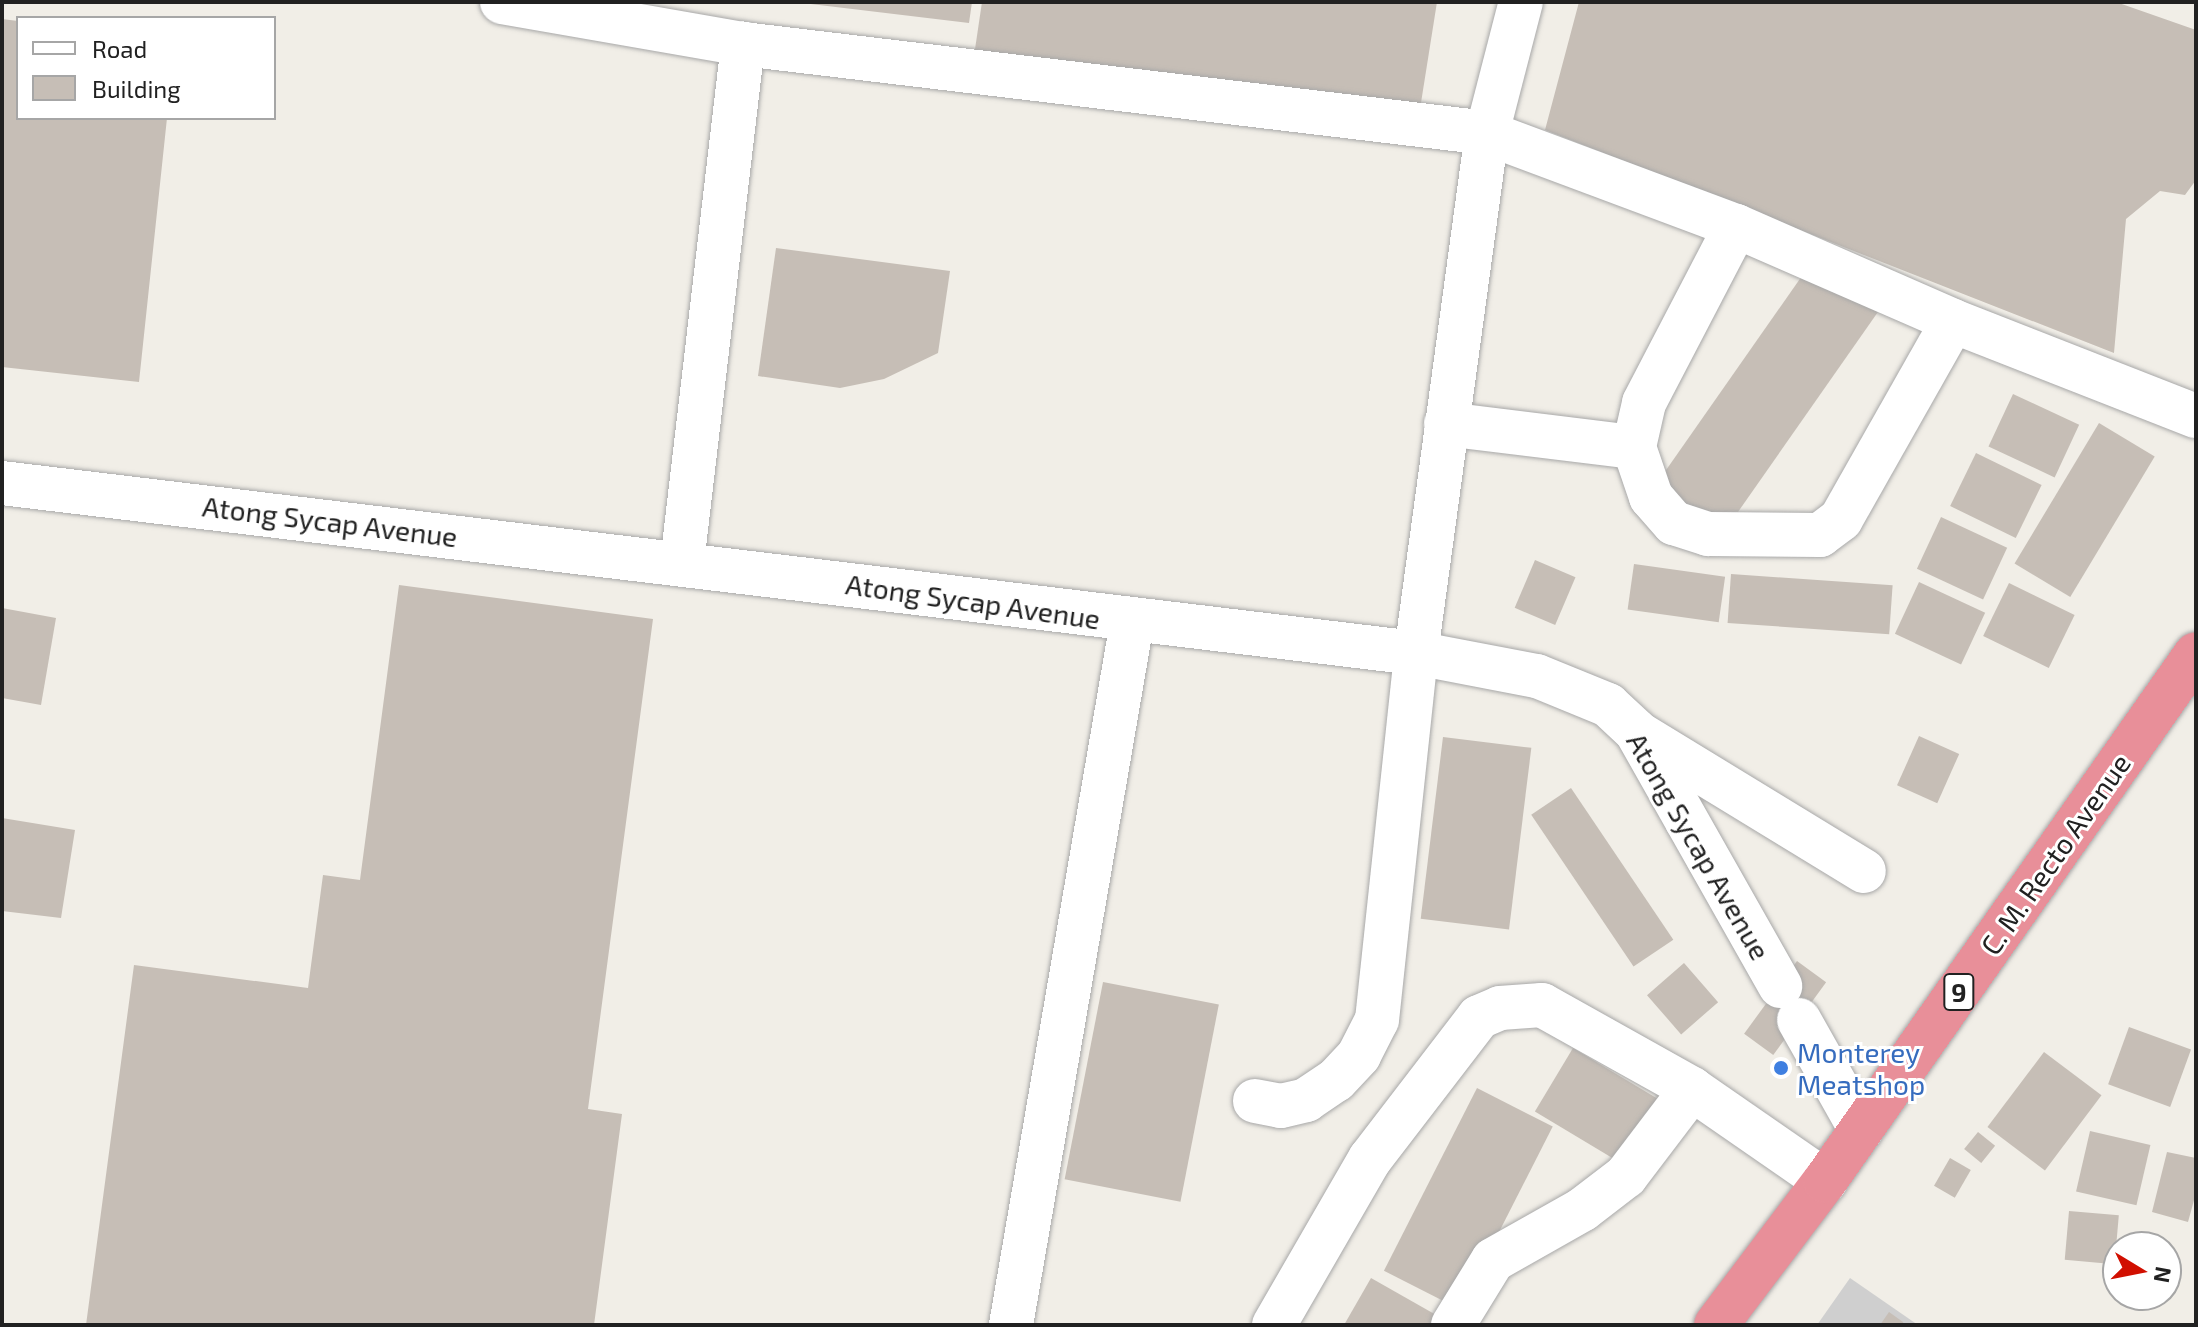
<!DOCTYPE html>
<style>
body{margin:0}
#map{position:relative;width:2198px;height:1327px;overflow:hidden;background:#f1eee7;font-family:"Exo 2",sans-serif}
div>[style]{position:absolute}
.religious>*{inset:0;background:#cfcfcf}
.building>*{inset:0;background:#c6beb6;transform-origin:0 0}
.roads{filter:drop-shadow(0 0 2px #a8a8a8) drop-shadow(0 0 2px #a8a8a8)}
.minor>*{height:44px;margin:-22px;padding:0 22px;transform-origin:22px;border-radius:22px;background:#fff}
.highway>*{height:44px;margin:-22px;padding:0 22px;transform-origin:22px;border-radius:22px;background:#e88f99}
.dots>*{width:22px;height:22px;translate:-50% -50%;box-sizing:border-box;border:4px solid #fff;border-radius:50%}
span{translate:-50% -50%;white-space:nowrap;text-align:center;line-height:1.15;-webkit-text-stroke:6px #fff;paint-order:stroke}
.shield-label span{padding:2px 6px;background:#fff;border:2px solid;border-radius:6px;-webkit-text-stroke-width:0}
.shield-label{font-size:26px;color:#212121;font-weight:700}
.street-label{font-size:28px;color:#212121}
.shop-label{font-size:28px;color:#366cbe}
.left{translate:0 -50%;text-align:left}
.frame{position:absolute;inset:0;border:4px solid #212121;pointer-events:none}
.legend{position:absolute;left:16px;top:16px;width:260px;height:104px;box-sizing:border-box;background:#fff;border:2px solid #a6a6a6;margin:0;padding:10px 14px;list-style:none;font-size:24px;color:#212121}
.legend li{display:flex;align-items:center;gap:16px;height:40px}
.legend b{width:40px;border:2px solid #a6a6a6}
.north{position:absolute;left:2102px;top:1231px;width:80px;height:80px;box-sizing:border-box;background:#fff;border:2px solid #a6a6a6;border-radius:50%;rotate:100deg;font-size:22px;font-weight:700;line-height:32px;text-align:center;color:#212121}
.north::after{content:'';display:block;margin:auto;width:28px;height:36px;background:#d10f00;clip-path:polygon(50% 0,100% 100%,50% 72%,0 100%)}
</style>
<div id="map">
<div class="religious">
<i style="clip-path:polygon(1850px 1278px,1918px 1325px,1817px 1325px)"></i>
</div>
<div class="building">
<i style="clip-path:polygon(794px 2px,972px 2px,969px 23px)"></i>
<i style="clip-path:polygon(982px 2px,1437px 2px,1420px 109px,974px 56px)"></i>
<i style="clip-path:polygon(1579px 2px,2116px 2px,2196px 30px,2196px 180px,2185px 195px,2160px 191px,2126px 219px,2114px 353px,1545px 130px)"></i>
<i style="clip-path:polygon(2px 19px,18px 21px,18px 118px,167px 118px,139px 382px,2px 367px)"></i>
<i style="clip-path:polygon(776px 248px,950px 271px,938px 353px,884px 379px,840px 388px,758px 376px)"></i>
<i style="left:1811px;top:263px;width:83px;height:270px;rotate:35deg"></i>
<i style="left:2013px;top:394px;width:73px;height:58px;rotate:25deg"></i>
<i style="left:2099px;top:423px;width:65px;height:164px;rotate:31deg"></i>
<i style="left:1976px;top:453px;width:73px;height:59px;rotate:26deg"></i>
<i style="left:1941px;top:517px;width:73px;height:57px;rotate:25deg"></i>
<i style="left:1535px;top:560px;width:44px;height:52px;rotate:23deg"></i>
<i style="left:1634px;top:564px;width:92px;height:46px;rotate:8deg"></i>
<i style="left:1731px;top:574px;width:162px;height:49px;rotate:4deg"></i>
<i style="left:1919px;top:582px;width:73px;height:57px;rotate:25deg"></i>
<i style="left:2009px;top:583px;width:73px;height:59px;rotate:26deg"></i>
<i style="clip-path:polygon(399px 585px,653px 619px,588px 1109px,622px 1114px,594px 1325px,86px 1325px,134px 965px,308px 988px,323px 875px,360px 880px)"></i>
<i style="clip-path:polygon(2px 608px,56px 618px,41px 705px,2px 698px)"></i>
<i style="left:1919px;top:736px;width:44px;height:54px;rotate:24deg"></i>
<i style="left:1443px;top:737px;width:89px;height:183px;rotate:7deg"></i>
<i style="left:1571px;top:788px;width:183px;height:48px;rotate:56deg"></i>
<i style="clip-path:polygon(2px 818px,75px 830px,61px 918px,2px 911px)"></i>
<i style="left:1797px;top:961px;width:36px;height:90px;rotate:36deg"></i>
<i style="left:1684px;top:963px;width:52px;height:49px;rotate:49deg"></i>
<i style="left:1103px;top:982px;width:118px;height:201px;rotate:11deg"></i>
<i style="left:2129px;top:1027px;width:66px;height:61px;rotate:20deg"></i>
<i style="left:1573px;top:1048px;width:104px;height:74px;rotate:31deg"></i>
<i style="left:2044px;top:1052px;width:72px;height:94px;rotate:37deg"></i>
<i style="left:1477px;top:1088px;width:85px;height:205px;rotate:27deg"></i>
<i style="left:2090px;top:1131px;width:62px;height:62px;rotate:13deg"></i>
<i style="left:1978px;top:1132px;width:22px;height:22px;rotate:39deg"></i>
<i style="clip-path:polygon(2167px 1152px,2196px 1158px,2196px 1193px,2188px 1222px,2152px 1212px)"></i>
<i style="left:1950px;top:1158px;width:24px;height:32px;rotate:30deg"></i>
<i style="left:2069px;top:1211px;width:50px;height:49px;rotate:5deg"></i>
<i style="clip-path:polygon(1371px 1278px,1445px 1320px,1443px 1325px,1344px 1325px)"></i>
<i style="clip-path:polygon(1889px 1312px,1903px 1322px,1904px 1325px,1880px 1325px)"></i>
</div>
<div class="roads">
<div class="minor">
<i style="left:502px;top:2px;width:245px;rotate:9.9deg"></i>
<i style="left:743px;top:44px;width:749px;rotate:6.82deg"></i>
<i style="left:1487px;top:133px;width:266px;rotate:20.5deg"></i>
<i style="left:1736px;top:226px;width:237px;rotate:23.6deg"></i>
<i style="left:1953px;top:321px;width:261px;rotate:21.4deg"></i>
<i style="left:1736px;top:226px;width:199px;rotate:117.5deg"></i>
<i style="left:1644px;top:403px;width:45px;rotate:102.8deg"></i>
<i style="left:1634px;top:447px;width:53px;rotate:71.2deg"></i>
<i style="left:1651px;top:497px;width:35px;rotate:49deg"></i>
<i style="left:1674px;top:523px;width:36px;rotate:18deg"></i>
<i style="left:1708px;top:534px;width:112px;rotate:0.5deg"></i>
<i style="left:1820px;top:535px;width:26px;rotate:-37deg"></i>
<i style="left:1841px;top:519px;width:227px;rotate:-60.5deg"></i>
<i style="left:1446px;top:424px;width:189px;rotate:7deg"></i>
<i style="left:2px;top:483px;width:1424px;rotate:6.86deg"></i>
<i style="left:1416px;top:653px;width:123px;rotate:10.8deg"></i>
<i style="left:1537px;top:676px;width:77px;rotate:22.2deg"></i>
<i style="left:1608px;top:705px;width:38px;rotate:43deg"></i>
<i style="left:1636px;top:731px;width:293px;rotate:60.5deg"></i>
<i style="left:682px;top:563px;width:523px;rotate:-83.3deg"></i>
<i style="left:1641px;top:735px;width:261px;rotate:31.4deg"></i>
<i style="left:1799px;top:1020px;width:126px;rotate:60.6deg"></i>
<i style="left:1255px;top:1101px;width:26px;rotate:11deg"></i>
<i style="left:1281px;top:1106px;width:26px;rotate:-13deg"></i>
<i style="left:1306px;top:1100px;width:36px;rotate:-34deg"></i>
<i style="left:1336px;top:1080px;width:34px;rotate:-47deg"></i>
<i style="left:1359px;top:1055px;width:39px;rotate:-63deg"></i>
<i style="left:1377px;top:1020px;width:369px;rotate:-83.9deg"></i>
<i style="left:1416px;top:653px;width:525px;rotate:-82.23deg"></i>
<i style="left:1487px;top:133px;width:135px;rotate:-75.5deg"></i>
<i style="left:1011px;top:1325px;width:713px;rotate:-80.23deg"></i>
<i style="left:1274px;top:1325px;width:192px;rotate:-60deg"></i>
<i style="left:1370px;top:1159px;width:179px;rotate:-52.5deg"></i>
<i style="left:1479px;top:1017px;width:23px;rotate:-23deg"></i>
<i style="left:1500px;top:1008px;width:42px;rotate:-4.1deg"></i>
<i style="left:1542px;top:1005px;width:172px;rotate:29.2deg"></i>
<i style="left:1692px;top:1089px;width:162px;rotate:34.7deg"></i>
<i style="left:1453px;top:1325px;width:76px;rotate:-58.4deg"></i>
<i style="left:1493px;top:1260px;width:103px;rotate:-29.5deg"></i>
<i style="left:1583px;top:1209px;width:54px;rotate:-37.5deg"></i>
<i style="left:1626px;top:1176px;width:109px;rotate:-52.8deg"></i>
</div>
<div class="highway">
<i style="left:1716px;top:1325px;width:181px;rotate:-52.9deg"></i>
<i style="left:1825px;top:1181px;width:644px;rotate:-54.86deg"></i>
</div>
</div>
<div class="dots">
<i style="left:1781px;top:1068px;background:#3f7fe0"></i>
</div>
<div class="shield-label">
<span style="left:1959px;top:992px">9</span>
</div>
<div class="street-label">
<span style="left:330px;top:521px;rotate:7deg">Atong Sycap Avenue</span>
<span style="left:973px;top:601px;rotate:8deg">Atong Sycap Avenue</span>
<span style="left:1699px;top:846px;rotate:60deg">Atong Sycap Avenue</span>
<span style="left:2055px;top:854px;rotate:-55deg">C. M. Recto Avenue</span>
</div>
<div class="shop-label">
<span class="left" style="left:1797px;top:1068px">Monterey<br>Meatshop</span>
</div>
<div class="frame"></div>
<ul class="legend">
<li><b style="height:10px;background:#fff"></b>Road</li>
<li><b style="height:22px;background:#c6beb6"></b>Building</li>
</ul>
<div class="north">N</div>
</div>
